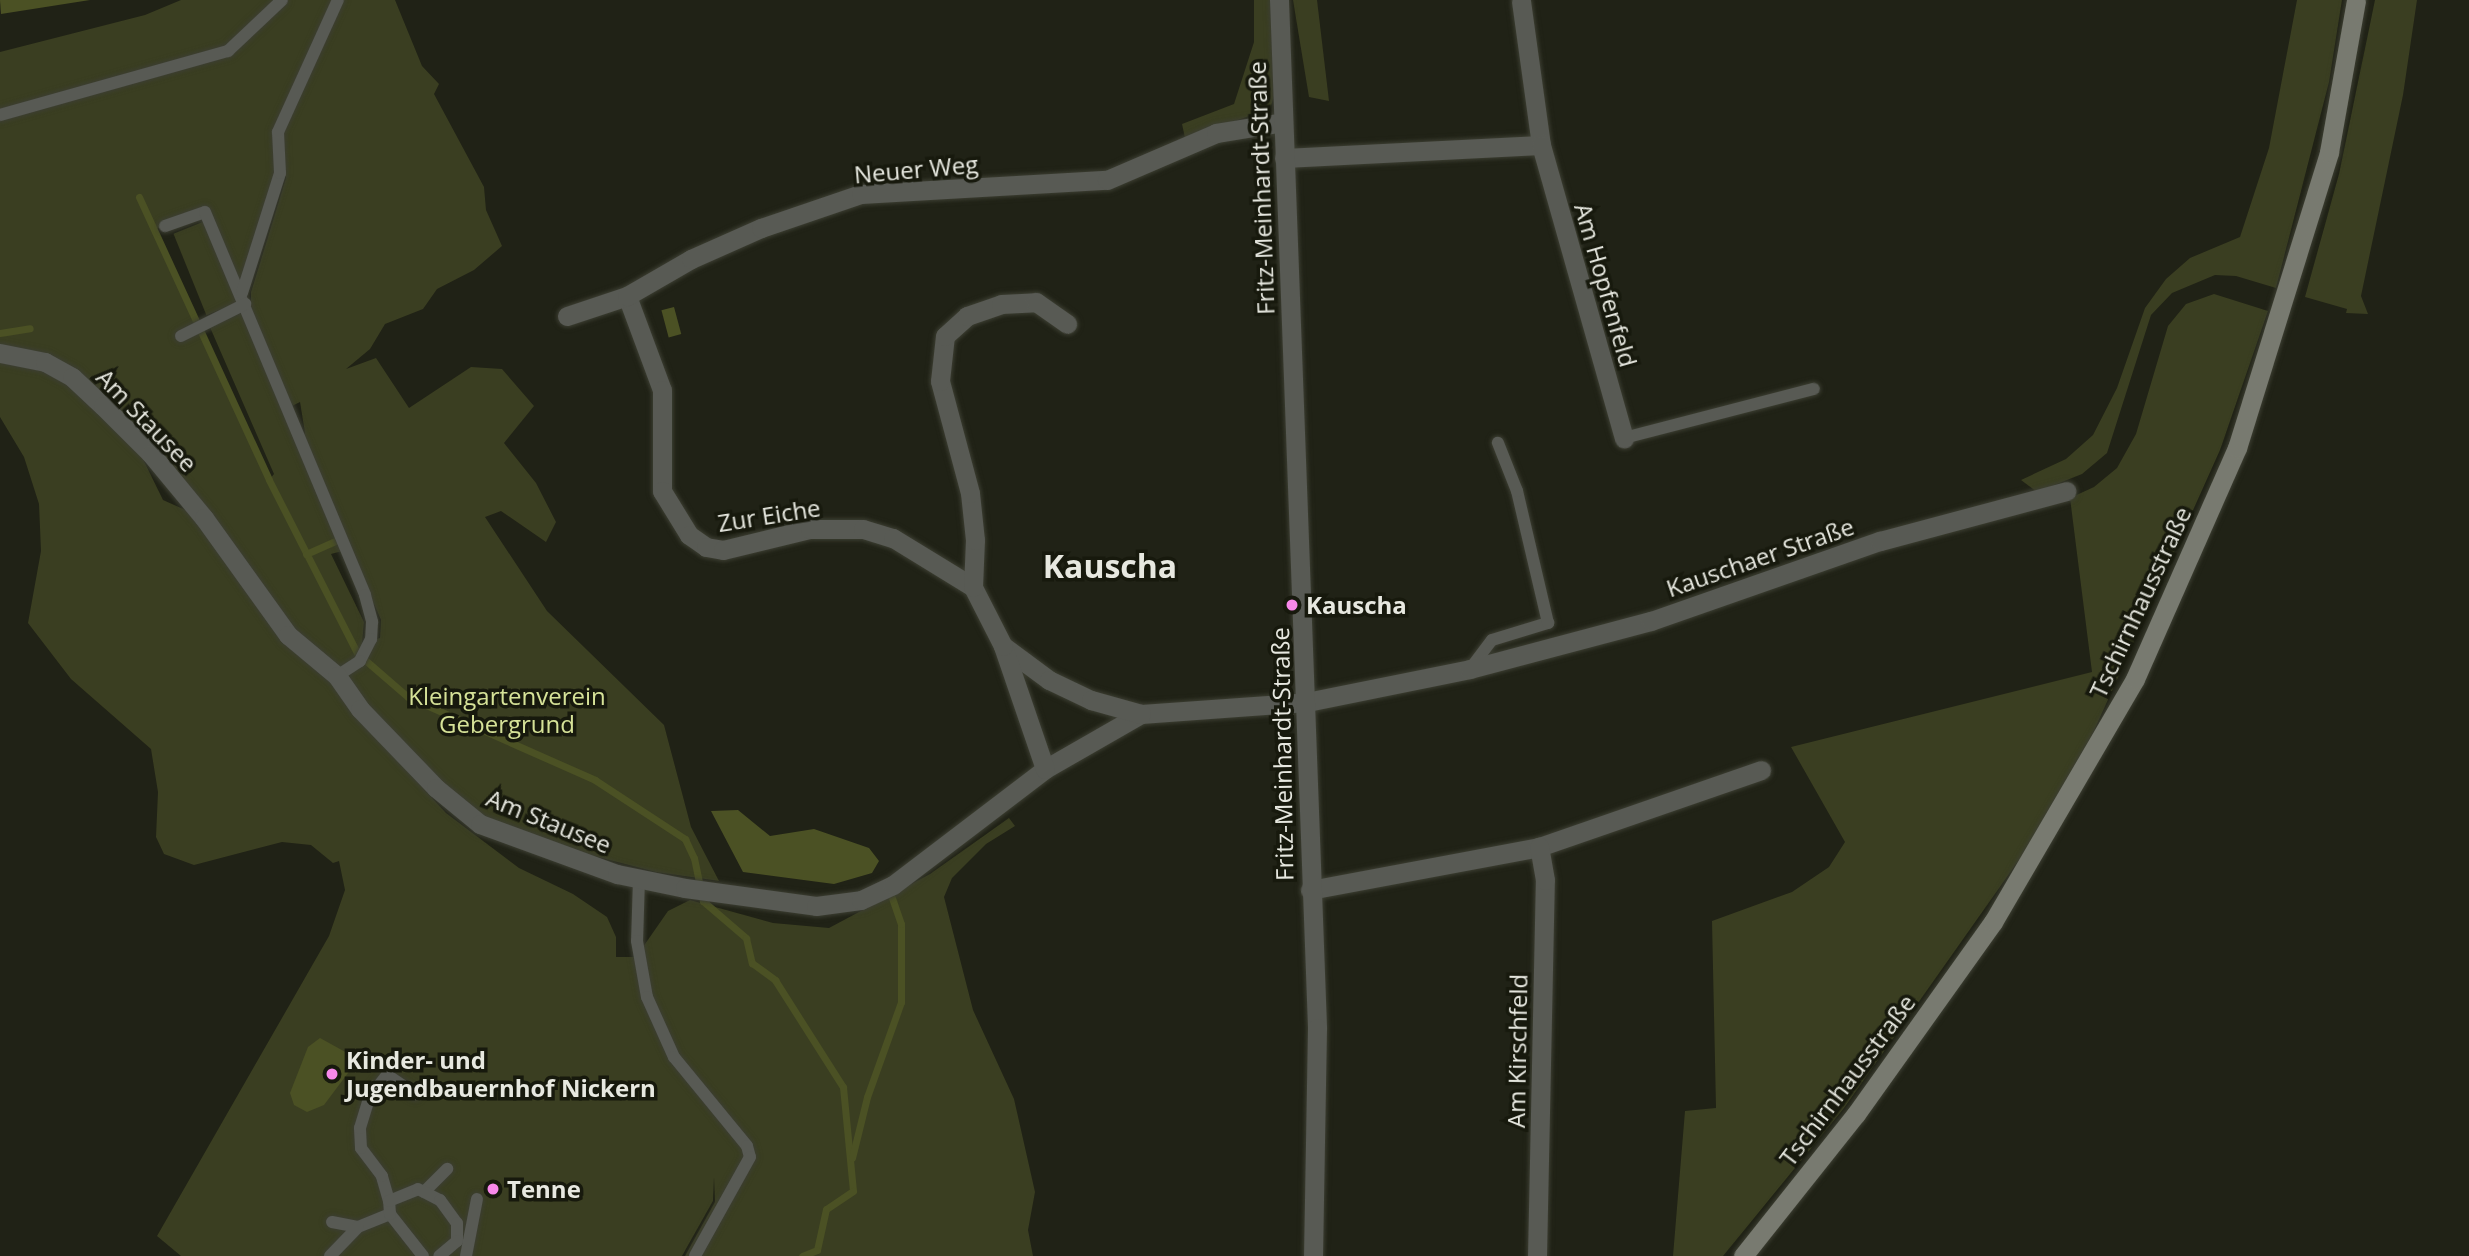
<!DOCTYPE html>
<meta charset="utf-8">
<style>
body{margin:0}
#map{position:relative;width:2469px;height:1256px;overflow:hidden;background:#202216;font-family:"Open Sans",sans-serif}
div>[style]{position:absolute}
.green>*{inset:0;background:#3a3e21;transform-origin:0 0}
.water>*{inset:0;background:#4b5124;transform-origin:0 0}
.stream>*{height:7px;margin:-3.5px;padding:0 3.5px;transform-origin:3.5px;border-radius:3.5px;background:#4b5124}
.roads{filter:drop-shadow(0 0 2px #3c3e32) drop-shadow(0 0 2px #3c3e32)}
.service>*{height:12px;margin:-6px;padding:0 6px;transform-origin:6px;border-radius:6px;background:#585a54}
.minor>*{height:19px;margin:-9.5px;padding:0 9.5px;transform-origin:9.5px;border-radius:9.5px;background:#585a54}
.tertiary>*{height:19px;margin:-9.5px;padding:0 9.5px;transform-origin:9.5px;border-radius:9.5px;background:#585a54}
.secondary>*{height:19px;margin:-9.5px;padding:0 9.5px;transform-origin:9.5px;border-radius:9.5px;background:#787a70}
.dots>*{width:19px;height:19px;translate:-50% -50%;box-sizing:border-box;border:4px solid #17190d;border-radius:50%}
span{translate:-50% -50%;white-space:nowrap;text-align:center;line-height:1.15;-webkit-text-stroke:7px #17190d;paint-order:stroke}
.street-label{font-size:24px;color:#e7e8e0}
.poi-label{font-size:24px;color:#e7e8e0;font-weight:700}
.left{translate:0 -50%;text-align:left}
.park-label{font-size:24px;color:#d6e298}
.district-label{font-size:32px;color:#e7e8e0;font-weight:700}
</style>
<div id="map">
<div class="green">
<i style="clip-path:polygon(evenodd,181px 0,338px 0,278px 132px,280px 173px,242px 293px,205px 212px,156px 229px,269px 480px,274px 474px,209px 325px,242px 313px,297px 444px,305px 433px,300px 402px,292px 406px,251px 307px,251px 292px,286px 178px,282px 132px,340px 0,395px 0,422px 66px,439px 84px,434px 94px,484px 187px,486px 210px,502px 246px,474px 270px,437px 289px,423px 309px,385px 324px,370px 349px,346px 369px,376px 358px,409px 408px,471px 367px,502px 369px,534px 406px,504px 443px,536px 483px,556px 522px,546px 542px,501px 511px,485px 517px,547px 611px,664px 725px,691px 827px,719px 881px,656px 872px,567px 849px,481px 815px,441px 782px,368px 705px,340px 668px,291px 629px,74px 371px,0 346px,0 52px,145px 15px,181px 0,350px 549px,381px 620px,380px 638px,362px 644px,364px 622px,331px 554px,350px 549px)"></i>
<i style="clip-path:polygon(1254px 0,1270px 0,1274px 96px,1270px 109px,1185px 138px,1182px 124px,1234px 104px,1254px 42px)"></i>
<i style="clip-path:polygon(1293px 0,1317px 0,1329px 101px,1309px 97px)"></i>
<i style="clip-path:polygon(2297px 0,2342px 0,2329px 82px,2276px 288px,2236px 276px,2215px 275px,2172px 293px,2151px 315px,2107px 453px,2082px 474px,2037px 492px,2021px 480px,2066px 459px,2093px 435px,2117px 388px,2145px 308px,2166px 279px,2190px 258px,2240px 237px,2269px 148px)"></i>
<i style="clip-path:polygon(2375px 0,2417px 0,2403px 95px,2361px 296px,2368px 314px,2346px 313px,2347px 309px,2305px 297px,2339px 174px)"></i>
<i style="left:205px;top:221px;width:88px;height:34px;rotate:68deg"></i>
<i style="clip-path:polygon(2214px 294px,2268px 311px,2220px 450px,2093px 733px,2021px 857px,1844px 1108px,1723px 1256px,1673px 1256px,1685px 1111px,1716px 1108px,1712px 921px,1792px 892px,1829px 867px,1845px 842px,1791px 747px,2092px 672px,2070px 498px,2094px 487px,2117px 468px,2136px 434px,2168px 326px,2186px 304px)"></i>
<i style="clip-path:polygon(0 361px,41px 371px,67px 384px,140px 453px,163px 500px,190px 512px,330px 679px,349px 709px,446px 813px,519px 868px,573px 894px,607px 917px,616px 937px,616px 957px,636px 957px,668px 911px,690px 900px,773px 923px,829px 928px,930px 874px,1009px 818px,1015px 826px,986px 844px,952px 878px,944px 897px,973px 1010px,1014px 1099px,1035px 1192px,1028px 1230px,1033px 1256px,685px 1256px,715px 1202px,714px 1177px,713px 1201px,682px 1256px,181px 1256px,157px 1236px,329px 936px,345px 890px,339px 861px,333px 863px,311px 845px,282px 842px,194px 865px,164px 854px,156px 837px,158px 792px,151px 749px,71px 679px,28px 623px,41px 551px,39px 504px,24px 457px,0 417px)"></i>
</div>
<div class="water">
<i style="clip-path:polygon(0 0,90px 0,1px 14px)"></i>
<i style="left:674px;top:307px;width:28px;height:13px;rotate:75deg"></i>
<i style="clip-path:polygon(738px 810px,770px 836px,814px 829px,869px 848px,879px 861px,872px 873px,834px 884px,743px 872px,711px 811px)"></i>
<i style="clip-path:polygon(320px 1038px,349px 1054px,354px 1065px,324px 1105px,307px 1112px,294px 1105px,290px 1093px,308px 1047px)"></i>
</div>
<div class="stream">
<i style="left:139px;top:197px;width:311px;rotate:65.3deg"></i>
<i style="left:269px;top:480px;width:194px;rotate:63deg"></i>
<i style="left:357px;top:653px;width:67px;rotate:40.8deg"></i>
<i style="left:408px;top:697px;width:205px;rotate:23.9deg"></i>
<i style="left:595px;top:780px;width:108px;rotate:33.2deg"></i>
<i style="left:685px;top:839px;width:21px;rotate:65deg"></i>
<i style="left:694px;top:858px;width:44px;rotate:78.2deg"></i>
<i style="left:703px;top:901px;width:57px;rotate:40.7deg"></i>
<i style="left:746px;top:938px;width:26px;rotate:77deg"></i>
<i style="left:752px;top:963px;width:29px;rotate:36deg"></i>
<i style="left:775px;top:980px;width:127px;rotate:57.6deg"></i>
<i style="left:843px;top:1087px;width:104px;rotate:84.5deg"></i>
<i style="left:853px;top:1191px;width:32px;rotate:146deg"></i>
<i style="left:826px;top:1209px;width:42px;rotate:102.4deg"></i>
<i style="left:817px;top:1250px;width:16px;rotate:158deg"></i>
<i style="left:0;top:333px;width:30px;rotate:-9deg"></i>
<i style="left:306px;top:554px;width:37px;rotate:-24deg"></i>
<i style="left:852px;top:1158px;width:63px;rotate:-76.2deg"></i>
<i style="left:867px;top:1097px;width:101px;rotate:-70.3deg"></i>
<i style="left:901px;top:1002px;width:78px;rotate:-90deg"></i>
<i style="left:901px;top:924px;width:34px;rotate:-109deg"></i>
</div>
<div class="roads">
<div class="service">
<i style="left:0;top:115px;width:237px;rotate:-15.7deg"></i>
<i style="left:228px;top:51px;width:74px;rotate:-43.4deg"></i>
<i style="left:165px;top:226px;width:42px;rotate:-19.3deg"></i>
<i style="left:205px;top:212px;width:415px;rotate:67.3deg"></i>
<i style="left:365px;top:595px;width:28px;rotate:75deg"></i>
<i style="left:372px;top:622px;width:17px;rotate:93deg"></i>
<i style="left:371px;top:639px;width:25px;rotate:117deg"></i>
<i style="left:360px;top:661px;width:27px;rotate:147deg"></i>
<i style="left:242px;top:293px;width:126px;rotate:-72.4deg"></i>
<i style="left:280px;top:173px;width:41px;rotate:-92.8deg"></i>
<i style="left:278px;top:132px;width:145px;rotate:-65.6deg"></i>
<i style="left:181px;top:336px;width:72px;rotate:-26.6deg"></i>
<i style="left:1624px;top:438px;width:196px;rotate:-14.5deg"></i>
<i style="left:1470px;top:669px;width:36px;rotate:-53deg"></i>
<i style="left:1492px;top:640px;width:59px;rotate:-16.9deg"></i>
<i style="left:1548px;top:623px;width:136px;rotate:-103.2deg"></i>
<i style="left:1517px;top:491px;width:52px;rotate:-111.6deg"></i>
<i style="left:639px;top:879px;width:62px;rotate:91.8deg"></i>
<i style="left:637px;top:941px;width:57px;rotate:79.9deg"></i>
<i style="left:647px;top:997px;width:66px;rotate:65.8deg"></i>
<i style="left:674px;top:1057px;width:115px;rotate:50.6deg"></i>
<i style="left:747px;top:1146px;width:11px;rotate:75deg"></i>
<i style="left:750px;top:1157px;width:113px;rotate:119.1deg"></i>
<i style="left:424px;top:1192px;width:33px;rotate:-45deg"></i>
<i style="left:389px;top:1201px;width:26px;rotate:-106deg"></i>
<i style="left:382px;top:1176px;width:35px;rotate:-127deg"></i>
<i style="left:361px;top:1148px;width:20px;rotate:-93deg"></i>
<i style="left:360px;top:1128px;width:31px;rotate:-73deg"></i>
<i style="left:369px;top:1098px;width:29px;rotate:-52deg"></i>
<i style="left:387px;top:1075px;width:34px;rotate:34deg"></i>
<i style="left:332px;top:1222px;width:26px;rotate:11deg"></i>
<i style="left:358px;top:1227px;width:35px;rotate:-22deg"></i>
<i style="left:330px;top:1256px;width:40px;rotate:-46deg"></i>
<i style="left:423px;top:1256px;width:53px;rotate:-128.2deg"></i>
<i style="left:390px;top:1214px;width:13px;rotate:-94deg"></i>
<i style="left:389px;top:1201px;width:31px;rotate:-22deg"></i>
<i style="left:418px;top:1189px;width:25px;rotate:27deg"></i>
<i style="left:440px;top:1200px;width:29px;rotate:54deg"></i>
<i style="left:457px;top:1223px;width:18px;rotate:90deg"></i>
<i style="left:457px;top:1241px;width:23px;rotate:140deg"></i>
<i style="left:466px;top:1256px;width:58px;rotate:-79.1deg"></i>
</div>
<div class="minor">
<i style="left:1521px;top:1px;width:145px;rotate:82.1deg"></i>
<i style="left:1284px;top:158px;width:257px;rotate:-2.9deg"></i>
<i style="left:1541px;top:145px;width:305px;rotate:74.2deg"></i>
<i style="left:627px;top:296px;width:100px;rotate:69.6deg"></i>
<i style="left:662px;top:390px;width:101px;rotate:90deg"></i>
<i style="left:662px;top:491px;width:52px;rotate:58.5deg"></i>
<i style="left:689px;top:535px;width:21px;rotate:35deg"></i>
<i style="left:706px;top:547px;width:17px;rotate:10deg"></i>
<i style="left:723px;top:550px;width:89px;rotate:-13.6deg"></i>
<i style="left:810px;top:529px;width:53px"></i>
<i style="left:863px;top:529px;width:31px;rotate:17deg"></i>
<i style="left:893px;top:538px;width:94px;rotate:31.5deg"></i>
<i style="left:567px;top:316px;width:63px;rotate:-18.4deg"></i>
<i style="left:627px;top:296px;width:74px;rotate:-30deg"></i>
<i style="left:691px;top:259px;width:77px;rotate:-23.9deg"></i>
<i style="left:761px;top:228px;width:106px;rotate:-18.8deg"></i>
<i style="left:861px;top:194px;width:246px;rotate:-3.3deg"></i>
<i style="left:1107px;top:180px;width:119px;rotate:-23.3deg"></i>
<i style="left:1216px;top:133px;width:68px;rotate:-9.3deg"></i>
<i style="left:0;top:353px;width:46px;rotate:11.3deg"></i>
<i style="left:45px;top:362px;width:31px;rotate:29deg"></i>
<i style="left:72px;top:377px;width:42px;rotate:43.1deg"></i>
<i style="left:103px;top:406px;width:68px;rotate:45deg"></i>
<i style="left:151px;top:454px;width:83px;rotate:50.4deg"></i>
<i style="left:204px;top:518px;width:144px;rotate:54.3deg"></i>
<i style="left:288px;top:635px;width:64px;rotate:39.9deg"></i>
<i style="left:337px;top:676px;width:40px;rotate:55.1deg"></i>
<i style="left:360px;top:709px;width:110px;rotate:46.1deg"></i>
<i style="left:436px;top:788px;width:57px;rotate:39.3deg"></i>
<i style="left:480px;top:824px;width:146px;rotate:20.1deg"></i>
<i style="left:617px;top:874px;width:69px;rotate:11.6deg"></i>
<i style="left:685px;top:888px;width:132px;rotate:7.8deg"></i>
<i style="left:816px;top:906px;width:45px;rotate:-7.6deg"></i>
<i style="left:861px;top:900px;width:35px;rotate:-25deg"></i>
<i style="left:893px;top:885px;width:191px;rotate:-37.3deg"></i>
<i style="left:1045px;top:769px;width:111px;rotate:-29.8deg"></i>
<i style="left:1141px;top:714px;width:166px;rotate:-4.1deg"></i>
<i style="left:1307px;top:702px;width:166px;rotate:-11.4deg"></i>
<i style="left:1470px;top:669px;width:187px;rotate:-14.9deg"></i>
<i style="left:1651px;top:621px;width:243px;rotate:-19.3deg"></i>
<i style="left:1880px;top:541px;width:193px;rotate:-15deg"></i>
<i style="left:1003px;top:646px;width:57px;rotate:36.5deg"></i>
<i style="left:1049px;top:680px;width:47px;rotate:25.5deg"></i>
<i style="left:1091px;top:700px;width:52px;rotate:15.6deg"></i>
<i style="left:1045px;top:769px;width:130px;rotate:-108.9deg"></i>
<i style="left:1003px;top:646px;width:66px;rotate:-117deg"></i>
<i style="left:973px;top:587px;width:47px;rotate:-87.6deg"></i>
<i style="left:975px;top:540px;width:47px;rotate:-96.1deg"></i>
<i style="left:970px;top:493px;width:116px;rotate:-105deg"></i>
<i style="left:940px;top:381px;width:45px;rotate:-83.7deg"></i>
<i style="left:945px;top:336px;width:30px;rotate:-42deg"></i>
<i style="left:967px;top:316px;width:36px;rotate:-19deg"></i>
<i style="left:1001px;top:304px;width:35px;rotate:-3deg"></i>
<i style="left:1036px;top:302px;width:38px;rotate:35deg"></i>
<i style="left:1310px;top:890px;width:233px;rotate:-10.6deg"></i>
<i style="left:1539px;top:847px;width:235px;rotate:-19.1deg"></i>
<i style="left:1537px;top:1256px;width:376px;rotate:-88.8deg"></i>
<i style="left:1545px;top:880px;width:34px;rotate:-100deg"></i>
</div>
<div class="tertiary">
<i style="left:1279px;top:0;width:1029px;rotate:87.88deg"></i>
<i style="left:1317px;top:1028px;width:228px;rotate:91deg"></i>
</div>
<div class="secondary">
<i style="left:1743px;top:1256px;width:181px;rotate:-51.5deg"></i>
<i style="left:1856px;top:1114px;width:236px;rotate:-54.5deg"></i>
<i style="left:1993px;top:922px;width:281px;rotate:-59.7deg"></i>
<i style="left:2135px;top:679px;width:253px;rotate:-66.2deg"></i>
<i style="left:2237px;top:448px;width:310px;rotate:-72.7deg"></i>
<i style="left:2329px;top:152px;width:154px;rotate:-79.9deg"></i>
</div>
</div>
<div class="dots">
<i style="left:1292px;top:605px;background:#f888ea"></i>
<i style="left:332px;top:1074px;background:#f888ea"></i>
<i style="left:493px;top:1189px;background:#f888ea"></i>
</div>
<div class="street-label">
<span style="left:916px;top:169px;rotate:-5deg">Neuer Weg</span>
<span style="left:1261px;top:188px;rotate:-92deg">Fritz-Meinhardt-Straße</span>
<span style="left:1606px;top:285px;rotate:74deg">Am Hopfenfeld</span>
<span style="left:147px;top:420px;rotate:46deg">Am Stausee</span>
<span style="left:769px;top:515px;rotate:-9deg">Zur Eiche</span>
<span style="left:1760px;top:557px;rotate:-19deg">Kauschaer Straße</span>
<span style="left:2140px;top:602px;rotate:-65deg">Tschirnhausstraße</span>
<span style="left:1282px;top:754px;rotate:-91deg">Fritz-Meinhardt-Straße</span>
<span style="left:549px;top:821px;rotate:22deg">Am Stausee</span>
<span style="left:1517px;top:1051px;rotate:-89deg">Am Kirschfeld</span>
<span style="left:1847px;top:1080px;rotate:-53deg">Tschirnhausstraße</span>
</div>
<div class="poi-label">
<span class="left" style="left:1306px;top:605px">Kauscha</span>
<span class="left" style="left:346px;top:1074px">Kinder- und<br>Jugendbauernhof Nickern</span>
<span class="left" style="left:507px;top:1189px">Tenne</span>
</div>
<div class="park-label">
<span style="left:507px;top:710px">Kleingartenverein<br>Gebergrund</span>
</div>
<div class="district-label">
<span style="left:1110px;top:566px">Kauscha</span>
</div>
</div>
